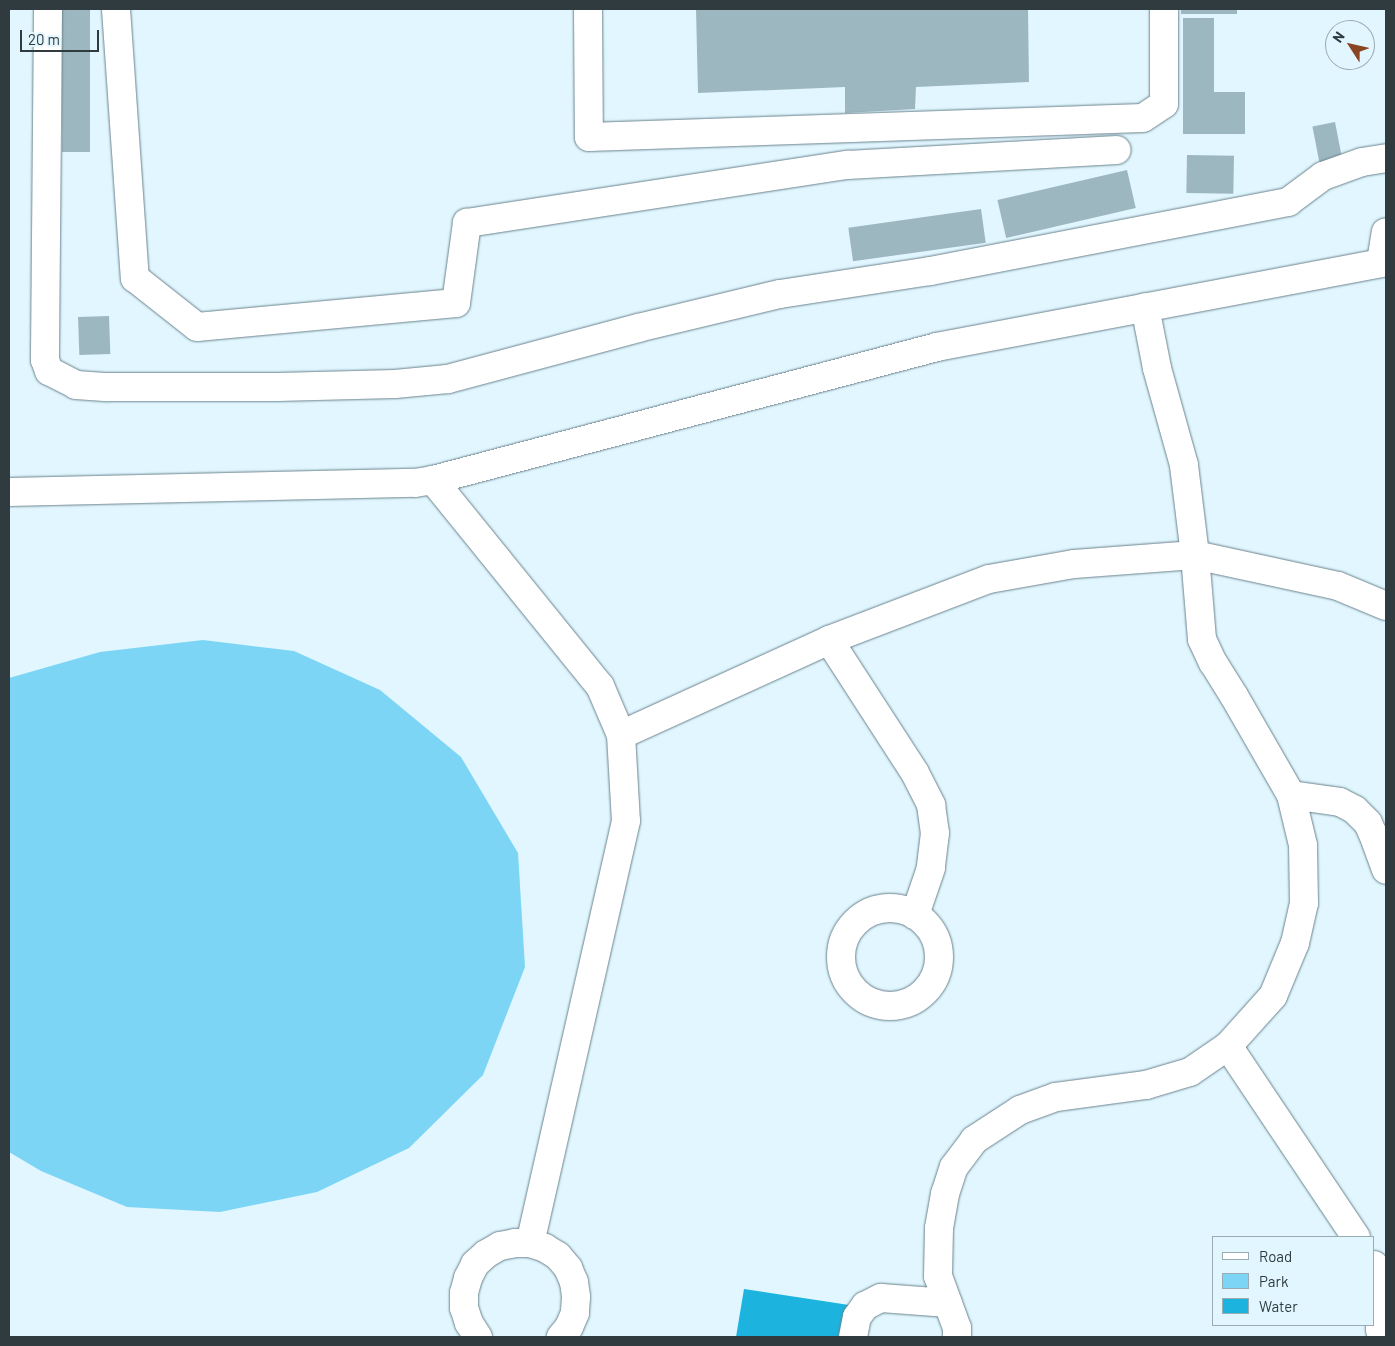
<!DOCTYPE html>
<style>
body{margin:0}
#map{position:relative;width:1395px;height:1346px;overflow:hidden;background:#e1f6ff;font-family:Barlow,sans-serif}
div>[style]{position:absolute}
.green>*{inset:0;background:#7dd5f6}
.water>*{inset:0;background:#1cb3de}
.building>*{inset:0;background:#9db7c1;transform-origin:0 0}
.roads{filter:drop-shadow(0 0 1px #6a828c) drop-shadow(0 0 1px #6a828c)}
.minor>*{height:28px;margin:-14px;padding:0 14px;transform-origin:14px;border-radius:14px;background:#fff}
.minor>.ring{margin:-14px;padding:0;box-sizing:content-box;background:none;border:28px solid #fff;border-radius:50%}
span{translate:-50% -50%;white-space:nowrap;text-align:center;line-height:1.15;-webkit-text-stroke:5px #e1f6ff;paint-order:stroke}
.frame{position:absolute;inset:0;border:10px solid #303b3f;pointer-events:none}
.legend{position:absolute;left:1212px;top:1236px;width:162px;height:90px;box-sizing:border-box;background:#e1f6ff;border:1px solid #9aabb2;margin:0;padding:6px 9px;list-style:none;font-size:15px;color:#303b3f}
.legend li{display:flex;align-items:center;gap:10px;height:25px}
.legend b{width:25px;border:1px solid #9aabb2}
.north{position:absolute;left:1325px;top:20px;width:50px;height:50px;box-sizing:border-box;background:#e1f6ff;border:1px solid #9aabb2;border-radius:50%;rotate:305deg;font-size:14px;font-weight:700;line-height:20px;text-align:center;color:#303b3f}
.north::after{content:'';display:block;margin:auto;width:18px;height:22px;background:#8b4422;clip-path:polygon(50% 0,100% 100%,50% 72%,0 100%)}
.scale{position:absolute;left:20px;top:30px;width:79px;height:22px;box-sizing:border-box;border:2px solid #303b3f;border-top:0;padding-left:6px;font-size:15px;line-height:18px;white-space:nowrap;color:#303b3f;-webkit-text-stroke:4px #e1f6ff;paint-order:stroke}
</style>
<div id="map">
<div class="green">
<i style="clip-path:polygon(203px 640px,294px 651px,380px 690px,461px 757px,518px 853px,525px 967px,483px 1075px,409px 1148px,317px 1192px,220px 1212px,127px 1207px,41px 1171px,9px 1152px,9px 678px,100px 652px)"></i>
</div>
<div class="water">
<i style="clip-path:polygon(744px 1289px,849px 1305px,844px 1337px,736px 1337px)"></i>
</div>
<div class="building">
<i style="left:62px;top:9px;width:28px;height:143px"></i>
<i style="clip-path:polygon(696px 9px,1028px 9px,1029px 82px,916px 87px,915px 109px,845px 113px,845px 87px,698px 93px)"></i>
<i style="left:1181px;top:9px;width:56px;height:5px"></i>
<i style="clip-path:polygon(1183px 18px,1214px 18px,1214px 92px,1245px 92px,1245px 134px,1183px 134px)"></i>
<i style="left:1335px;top:122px;width:37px;height:23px;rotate:79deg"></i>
<i style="left:1187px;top:155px;width:47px;height:38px;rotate:1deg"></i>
<i style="left:1127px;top:170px;width:39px;height:133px;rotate:77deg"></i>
<i style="left:981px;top:209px;width:34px;height:134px;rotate:82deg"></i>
<i style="left:109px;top:316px;width:38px;height:31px;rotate:88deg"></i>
</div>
<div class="roads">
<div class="minor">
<i style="left:48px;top:9px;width:351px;rotate:90.5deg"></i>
<i style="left:45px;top:360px;width:12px;rotate:70deg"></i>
<i style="left:49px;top:371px;width:30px;rotate:27deg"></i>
<i style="left:76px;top:385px;width:32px;rotate:4deg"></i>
<i style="left:108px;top:387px;width:169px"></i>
<i style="left:277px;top:387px;width:118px;rotate:-1.5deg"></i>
<i style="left:395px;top:384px;width:53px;rotate:-5.4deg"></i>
<i style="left:448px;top:379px;width:197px;rotate:-15deg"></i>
<i style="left:638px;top:328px;width:146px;rotate:-13.5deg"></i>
<i style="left:780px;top:294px;width:152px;rotate:-8.7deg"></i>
<i style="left:930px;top:271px;width:365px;rotate:-10.9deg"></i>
<i style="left:1288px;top:202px;width:44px;rotate:-36.6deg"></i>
<i style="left:1323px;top:176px;width:41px;rotate:-19.7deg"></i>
<i style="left:1362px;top:162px;width:24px;rotate:-9deg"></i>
<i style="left:116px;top:9px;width:270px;rotate:86deg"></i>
<i style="left:135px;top:278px;width:79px;rotate:38.3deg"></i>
<i style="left:197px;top:327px;width:260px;rotate:-5.3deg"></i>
<i style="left:456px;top:303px;width:81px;rotate:-82.2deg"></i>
<i style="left:467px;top:223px;width:385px;rotate:-8.7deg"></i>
<i style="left:848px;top:165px;width:269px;rotate:-3.2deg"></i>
<i style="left:588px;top:9px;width:128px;rotate:89.6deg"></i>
<i style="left:589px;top:137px;width:554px;rotate:-1.96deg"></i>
<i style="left:1143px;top:118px;width:25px;rotate:-34deg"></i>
<i style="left:1164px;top:104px;width:95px;rotate:-90deg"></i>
<i style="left:1381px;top:262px;width:30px;rotate:-81deg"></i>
<i style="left:433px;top:480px;width:265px;rotate:51deg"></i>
<i style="left:600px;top:686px;width:53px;rotate:66.8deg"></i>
<i style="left:621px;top:735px;width:86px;rotate:86.7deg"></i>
<i style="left:626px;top:821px;width:433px;rotate:102.8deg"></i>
<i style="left:9px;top:492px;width:406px;rotate:-1.3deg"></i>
<i style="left:415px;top:483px;width:18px;rotate:-9deg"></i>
<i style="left:433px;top:480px;width:521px;rotate:-14.78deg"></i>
<i style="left:937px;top:347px;width:457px;rotate:-10.7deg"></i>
<i style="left:829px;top:640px;width:158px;rotate:57.1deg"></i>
<i style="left:915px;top:773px;width:36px;rotate:63deg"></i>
<i style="left:931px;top:805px;width:28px;rotate:82deg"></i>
<i style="left:935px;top:833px;width:35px;rotate:97deg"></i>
<i style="left:931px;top:868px;width:50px;rotate:108.8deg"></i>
<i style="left:621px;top:735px;width:229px;rotate:-24.5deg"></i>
<i style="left:829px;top:640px;width:171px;rotate:-20.9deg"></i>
<i style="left:989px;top:579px;width:86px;rotate:-10deg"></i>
<i style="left:1074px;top:564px;width:121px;rotate:-4.3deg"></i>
<i style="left:1195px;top:555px;width:146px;rotate:12.2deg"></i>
<i style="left:1338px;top:586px;width:52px;rotate:22.6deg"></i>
<i style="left:1291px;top:795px;width:49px;rotate:8.1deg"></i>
<i style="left:1340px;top:802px;width:17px;rotate:28deg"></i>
<i style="left:1355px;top:810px;width:18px;rotate:45deg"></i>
<i style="left:1368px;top:823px;width:12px;rotate:66deg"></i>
<i style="left:1373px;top:834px;width:38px;rotate:70deg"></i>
<i class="ring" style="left:841px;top:908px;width:70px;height:70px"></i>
<i style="left:1228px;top:1046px;width:230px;rotate:56.2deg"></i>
<i style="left:1374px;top:1265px;width:16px;rotate:55deg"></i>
<i style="left:1383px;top:1278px;width:51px;rotate:93.4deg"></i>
<i style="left:1380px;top:1329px;width:8px;rotate:76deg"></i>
<i style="left:478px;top:1337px;width:17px;rotate:-123deg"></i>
<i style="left:469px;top:1323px;width:16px;rotate:-108deg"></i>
<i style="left:464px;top:1308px;width:15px;rotate:-90deg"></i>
<i style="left:464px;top:1293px;width:16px;rotate:-75deg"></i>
<i style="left:468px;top:1278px;width:16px;rotate:-63deg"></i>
<i style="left:475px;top:1264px;width:15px;rotate:-42deg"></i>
<i style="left:486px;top:1254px;width:16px;rotate:-30deg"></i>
<i style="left:500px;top:1246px;width:15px;rotate:-11deg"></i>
<i style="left:515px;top:1243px;width:15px"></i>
<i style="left:530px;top:1243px;width:16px;rotate:18deg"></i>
<i style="left:545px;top:1248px;width:15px;rotate:32deg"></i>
<i style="left:558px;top:1256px;width:16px;rotate:50deg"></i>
<i style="left:568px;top:1268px;width:15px;rotate:67deg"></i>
<i style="left:574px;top:1282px;width:15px;rotate:82deg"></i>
<i style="left:576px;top:1297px;width:16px;rotate:94deg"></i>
<i style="left:575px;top:1313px;width:15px;rotate:113deg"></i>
<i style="left:569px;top:1327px;width:13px;rotate:129deg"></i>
<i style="left:853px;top:1337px;width:20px;rotate:-79deg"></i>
<i style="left:857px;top:1317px;width:14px;rotate:-54deg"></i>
<i style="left:865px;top:1306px;width:18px;rotate:-27deg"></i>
<i style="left:881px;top:1298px;width:67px;rotate:4.3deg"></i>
<i style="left:957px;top:1337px;width:9px;rotate:-90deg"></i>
<i style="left:957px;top:1328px;width:55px;rotate:-110.1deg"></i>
<i style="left:938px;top:1276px;width:48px;rotate:-88.8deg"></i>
<i style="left:939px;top:1228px;width:35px;rotate:-80deg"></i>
<i style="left:945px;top:1194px;width:28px;rotate:-72deg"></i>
<i style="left:954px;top:1167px;width:34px;rotate:-53deg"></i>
<i style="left:974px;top:1140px;width:55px;rotate:-33.1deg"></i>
<i style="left:1020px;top:1110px;width:38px;rotate:-20deg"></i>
<i style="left:1056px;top:1097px;width:91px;rotate:-7.6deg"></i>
<i style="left:1146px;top:1085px;width:46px;rotate:-16.5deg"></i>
<i style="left:1190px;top:1072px;width:46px;rotate:-34.4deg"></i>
<i style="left:1228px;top:1046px;width:67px;rotate:-48deg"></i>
<i style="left:1273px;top:996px;width:57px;rotate:-67.5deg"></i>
<i style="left:1295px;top:943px;width:41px;rotate:-77.3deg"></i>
<i style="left:1304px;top:903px;width:58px;rotate:-91deg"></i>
<i style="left:1303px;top:845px;width:51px;rotate:-103.5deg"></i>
<i style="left:1291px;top:795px;width:114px;rotate:-119.9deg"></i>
<i style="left:1234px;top:696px;width:39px;rotate:-122deg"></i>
<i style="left:1213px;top:663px;width:26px;rotate:-115deg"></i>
<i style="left:1202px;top:639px;width:84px;rotate:-94.8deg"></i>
<i style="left:1195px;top:555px;width:91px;rotate:-97deg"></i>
<i style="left:1184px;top:465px;width:101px;rotate:-105.6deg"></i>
<i style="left:1157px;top:368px;width:62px;rotate:-101.1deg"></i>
</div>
</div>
<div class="frame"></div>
<ul class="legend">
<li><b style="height:6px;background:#fff"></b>Road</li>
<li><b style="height:14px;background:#7dd5f6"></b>Park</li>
<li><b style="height:14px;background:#1cb3de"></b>Water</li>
</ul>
<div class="north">N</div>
<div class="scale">20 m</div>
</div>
